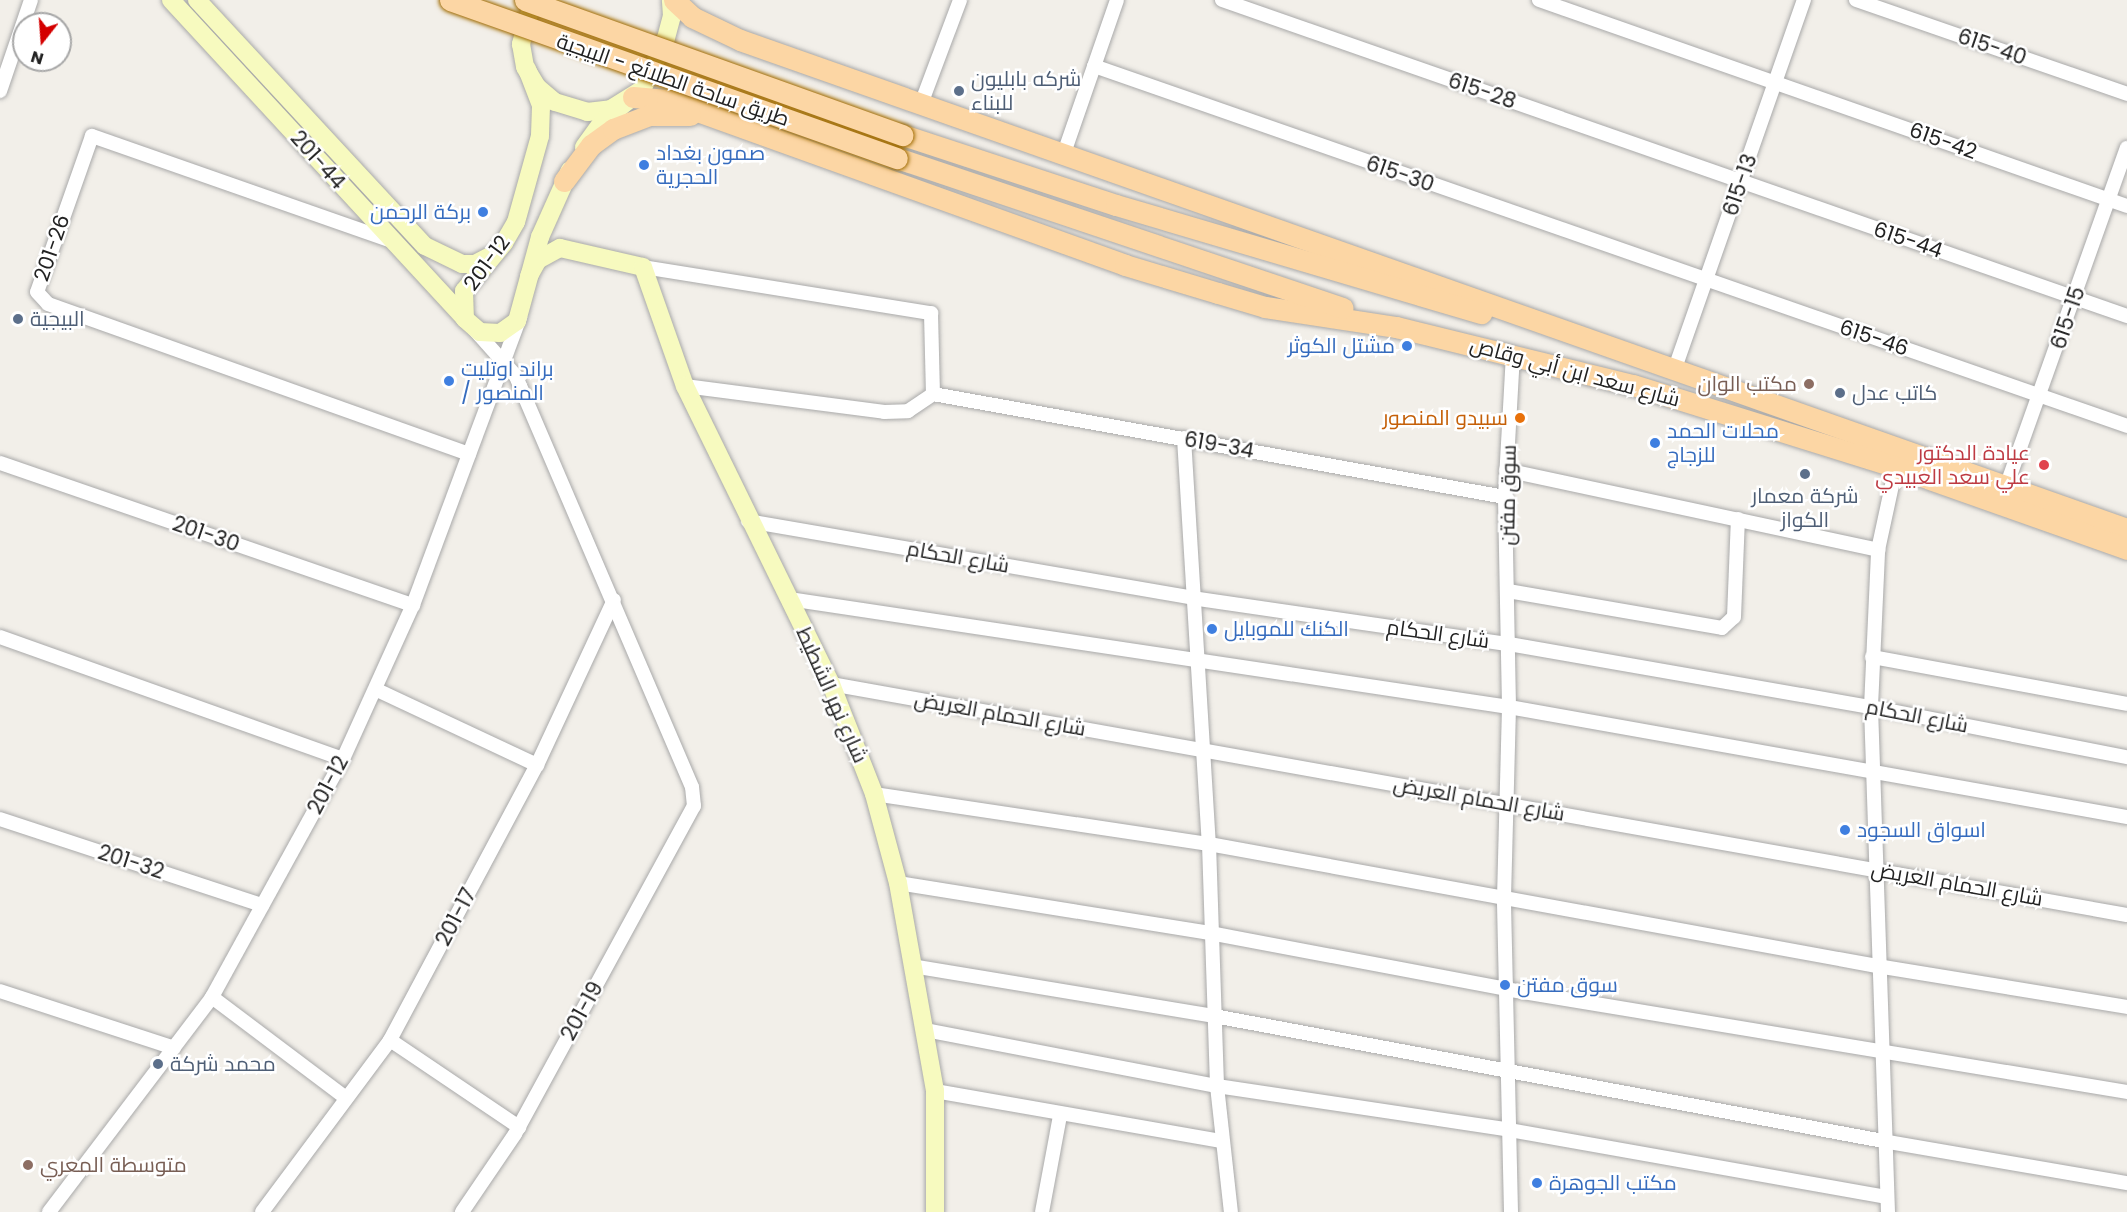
<!DOCTYPE html>
<meta charset="utf-8">
<style>
body{margin:0}
#map{position:relative;width:2127px;height:1212px;overflow:hidden;background:#f2efe9;font-family:Poppins,Cairo,sans-serif}
div>[style]{position:absolute}
.roads{filter:drop-shadow(0 0 2px #a9a9a9) drop-shadow(0 0 2px #a9a9a9)}
.minor>*{height:14px;margin:-7px;padding:0 7px;transform-origin:7px;border-radius:7px;background:#fff}
.secondary>*{height:18px;margin:-9px;padding:0 9px;transform-origin:9px;border-radius:9px;background:#f7fabf}
.primary>*{height:21px;margin:-10.5px;padding:0 10.5px;transform-origin:10.5px;border-radius:10.5px;background:#fcd6a4}
.bridges{filter:drop-shadow(0 0 2px #a06b00) drop-shadow(0 0 2px #a06b00)}
.primary-bridge>*{height:21px;margin:-10.5px;padding:0 10.5px;transform-origin:10.5px;border-radius:10.5px;background:#fcd6a4}
.dots>*{width:16px;height:16px;translate:-50% -50%;box-sizing:border-box;border:3px solid #fff;border-radius:50%}
span{translate:-50% -50%;white-space:nowrap;text-align:center;line-height:1.15;-webkit-text-stroke:5px #fff;paint-order:stroke}
.street-label{font-size:21px;color:#222}
.service-label{font-size:21px;color:#4e5e75}
.left{translate:0 -50%;text-align:left}
.shop-label{font-size:21px;color:#366cbe}
.right{translate:-100% -50%;text-align:right}
.education-label{font-size:21px;color:#785e54}
.food-label{font-size:21px;color:#c56008}
.health-label{font-size:21px;color:#be3a42}
.north{position:absolute;left:12px;top:12px;width:60px;height:60px;box-sizing:border-box;background:#fff;border:2px solid #a7a7a7;border-radius:50%;rotate:197deg;font-size:16px;font-weight:700;line-height:24px;text-align:center;color:#222}
.north::after{content:'';display:block;margin:auto;width:21px;height:27px;background:#d40000;clip-path:polygon(50% 0,100% 100%,50% 72%,0 100%)}
</style>
<div id="map">
<div class="roads">
<div class="minor">
<i style="left:1222px;top:0;width:959px;rotate:19.25deg"></i>
<i style="left:1539px;top:0;width:623px;rotate:19.31deg"></i>
<i style="left:1856px;top:0;width:287px;rotate:19.1deg"></i>
<i style="left:1094px;top:66px;width:1094px;rotate:19.21deg"></i>
<i style="left:0;top:91px;width:96px;rotate:-71.2deg"></i>
<i style="left:921px;top:104px;width:111px;rotate:-69.4deg"></i>
<i style="left:1064px;top:153px;width:162px;rotate:-70.9deg"></i>
<i style="left:392px;top:241px;width:318px;rotate:-160.7deg"></i>
<i style="left:92px;top:136px;width:165px;rotate:109.4deg"></i>
<i style="left:37px;top:292px;width:16px;rotate:47deg"></i>
<i style="left:48px;top:304px;width:447px;rotate:19.6deg"></i>
<i style="left:643px;top:267px;width:292px;rotate:9.1deg"></i>
<i style="left:931px;top:313px;width:81px;rotate:88.6deg"></i>
<i style="left:1675px;top:368px;width:390px;rotate:-70.7deg"></i>
<i style="left:685px;top:386px;width:201px;rotate:7.4deg"></i>
<i style="left:884px;top:412px;width:24px;rotate:-2deg"></i>
<i style="left:908px;top:411px;width:30px;rotate:-34deg"></i>
<i style="left:933px;top:394px;width:581px;rotate:10.21deg"></i>
<i style="left:1184px;top:438px;width:407px;rotate:86.5deg"></i>
<i style="left:1209px;top:844px;width:242px;rotate:88.1deg"></i>
<i style="left:1217px;top:1086px;width:127px;rotate:83.7deg"></i>
<i style="left:0;top:463px;width:437px;rotate:19deg"></i>
<i style="left:1506px;top:470px;width:381px;rotate:12.1deg"></i>
<i style="left:2006px;top:487px;width:360px;rotate:-70.4deg"></i>
<i style="left:748px;top:521px;width:451px;rotate:9.8deg"></i>
<i style="left:1192px;top:598px;width:320px;rotate:8.3deg"></i>
<i style="left:1509px;top:644px;width:367px;rotate:9.9deg"></i>
<i style="left:1871px;top:707px;width:261px;rotate:11.1deg"></i>
<i style="left:1508px;top:591px;width:217px;rotate:9.8deg"></i>
<i style="left:1722px;top:628px;width:16px;rotate:-43deg"></i>
<i style="left:1734px;top:617px;width:98px;rotate:-87.7deg"></i>
<i style="left:789px;top:599px;width:728px;rotate:8.53deg"></i>
<i style="left:1509px;top:707px;width:628px;rotate:10.09deg"></i>
<i style="left:0;top:637px;width:364px;rotate:19.6deg"></i>
<i style="left:1872px;top:657px;width:259px;rotate:10.4deg"></i>
<i style="left:831px;top:684px;width:1316px;rotate:10.11deg"></i>
<i style="left:377px;top:690px;width:177px;rotate:25.1deg"></i>
<i style="left:874px;top:794px;width:339px;rotate:8.5deg"></i>
<i style="left:1209px;top:844px;width:679px;rotate:10.35deg"></i>
<i style="left:1877px;top:966px;width:253px;rotate:9.3deg"></i>
<i style="left:0;top:819px;width:276px;rotate:18.2deg"></i>
<i style="left:898px;top:883px;width:316px;rotate:9.1deg"></i>
<i style="left:1210px;top:933px;width:300px;rotate:10.7deg"></i>
<i style="left:1505px;top:989px;width:630px;rotate:9.4deg"></i>
<i style="left:912px;top:966px;width:306px;rotate:9.4deg"></i>
<i style="left:1214px;top:1016px;width:681px;rotate:10.58deg"></i>
<i style="left:1883px;top:1141px;width:248px;rotate:9.8deg"></i>
<i style="left:0;top:991px;width:183px;rotate:18.1deg"></i>
<i style="left:212px;top:997px;width:168px;rotate:37deg"></i>
<i style="left:925px;top:1030px;width:297px;rotate:10.9deg"></i>
<i style="left:1217px;top:1086px;width:296px;rotate:8.5deg"></i>
<i style="left:1510px;top:1130px;width:382px;rotate:10.1deg"></i>
<i style="left:390px;top:1040px;width:156px;rotate:34deg"></i>
<i style="left:935px;top:1091px;width:291px;rotate:9.9deg"></i>
<i style="left:49px;top:1212px;width:270px;rotate:-52.8deg"></i>
<i style="left:212px;top:997px;width:272px;rotate:-61.2deg"></i>
<i style="left:343px;top:759px;width:169px;rotate:-65.6deg"></i>
<i style="left:413px;top:605px;width:307px;rotate:-69.6deg"></i>
<i style="left:262px;top:1212px;width:214px;rotate:-53.3deg"></i>
<i style="left:390px;top:1040px;width:312px;rotate:-61.9deg"></i>
<i style="left:537px;top:765px;width:182px;rotate:-65deg"></i>
<i style="left:462px;top:1212px;width:94px;rotate:-55.8deg"></i>
<i style="left:515px;top:1134px;width:374px;rotate:-61.4deg"></i>
<i style="left:694px;top:806px;width:19px;rotate:-96deg"></i>
<i style="left:692px;top:787px;width:447px;rotate:-113.2deg"></i>
<i style="left:516px;top:376px;width:63px;rotate:-131.8deg"></i>
<i style="left:1042px;top:1212px;width:98px;rotate:-79.4deg"></i>
<i style="left:1511px;top:1212px;width:314px;rotate:-91.3deg"></i>
<i style="left:1504px;top:898px;width:191px;rotate:-88.5deg"></i>
<i style="left:1509px;top:707px;width:210px;rotate:-91.1deg"></i>
<i style="left:1505px;top:497px;width:143px;rotate:-86.8deg"></i>
<i style="left:1888px;top:1212px;width:505px;rotate:-91.93deg"></i>
<i style="left:1871px;top:707px;width:157px;rotate:-87.4deg"></i>
<i style="left:1878px;top:550px;width:85px;rotate:-77.8deg"></i>
</div>
<div class="secondary">
<i style="left:171px;top:0;width:434px;rotate:47.3deg"></i>
<i style="left:197px;top:0;width:335px;rotate:47.2deg"></i>
<i style="left:425px;top:246px;width:41px;rotate:25.9deg"></i>
<i style="left:462px;top:264px;width:13px"></i>
<i style="left:475px;top:264px;width:19px;rotate:-28deg"></i>
<i style="left:533px;top:0;width:46px;rotate:105.3deg"></i>
<i style="left:521px;top:44px;width:23px;rotate:80deg"></i>
<i style="left:525px;top:67px;width:23px;rotate:59deg"></i>
<i style="left:537px;top:87px;width:23px;rotate:40deg"></i>
<i style="left:555px;top:102px;width:34px;rotate:17deg"></i>
<i style="left:587px;top:112px;width:24px;rotate:-7deg"></i>
<i style="left:611px;top:109px;width:36px;rotate:-32deg"></i>
<i style="left:642px;top:90px;width:57px;rotate:-65.2deg"></i>
<i style="left:666px;top:38px;width:23px;rotate:-75deg"></i>
<i style="left:672px;top:16px;width:16px;rotate:-94deg"></i>
<i style="left:527px;top:69px;width:40px;rotate:69deg"></i>
<i style="left:541px;top:106px;width:30px;rotate:92deg"></i>
<i style="left:540px;top:136px;width:89px;rotate:105.6deg"></i>
<i style="left:516px;top:222px;width:24px;rotate:120deg"></i>
<i style="left:504px;top:243px;width:62px;rotate:129.8deg"></i>
<i style="left:464px;top:291px;width:28px;rotate:88deg"></i>
<i style="left:465px;top:319px;width:20px;rotate:41deg"></i>
<i style="left:480px;top:332px;width:20px;rotate:3deg"></i>
<i style="left:500px;top:333px;width:21px;rotate:-35deg"></i>
<i style="left:517px;top:321px;width:87px;rotate:-74.7deg"></i>
<i style="left:540px;top:237px;width:73px;rotate:-65.9deg"></i>
<i style="left:584px;top:147px;width:32px;rotate:-54deg"></i>
<i style="left:603px;top:121px;width:38px;rotate:-39deg"></i>
<i style="left:529px;top:276px;width:18px;rotate:-61deg"></i>
<i style="left:538px;top:260px;width:25px;rotate:-29deg"></i>
<i style="left:560px;top:248px;width:85px;rotate:12.9deg"></i>
<i style="left:643px;top:267px;width:126px;rotate:70.6deg"></i>
<i style="left:685px;top:386px;width:332px;rotate:63.9deg"></i>
<i style="left:831px;top:684px;width:118px;rotate:68.6deg"></i>
<i style="left:874px;top:794px;width:92px;rotate:74.9deg"></i>
<i style="left:898px;top:883px;width:211px;rotate:79.9deg"></i>
<i style="left:935px;top:1091px;width:121px;rotate:90deg"></i>
</div>
<div class="primary">
<i style="left:674px;top:0;width:25px;rotate:43deg"></i>
<i style="left:692px;top:17px;width:53px;rotate:25.6deg"></i>
<i style="left:740px;top:40px;width:1471px;rotate:19.42deg"></i>
<i style="left:633px;top:97px;width:34px;rotate:5deg"></i>
<i style="left:667px;top:100px;width:487px;rotate:19.8deg"></i>
<i style="left:1125px;top:265px;width:97px;rotate:16.8deg"></i>
<i style="left:1218px;top:293px;width:49px;rotate:16.6deg"></i>
<i style="left:1265px;top:307px;width:133px;rotate:8.7deg"></i>
<i style="left:1396px;top:327px;width:244px;rotate:13.8deg"></i>
<i style="left:1633px;top:385px;width:275px;rotate:17.3deg"></i>
<i style="left:1896px;top:467px;width:245px;rotate:19.5deg"></i>
<i style="left:903px;top:135px;width:224px;rotate:18.2deg"></i>
<i style="left:1116px;top:205px;width:381px;rotate:16.5deg"></i>
<i style="left:897px;top:158px;width:470px;rotate:18.6deg"></i>
<i style="left:564px;top:181px;width:45px;rotate:-53.1deg"></i>
<i style="left:591px;top:145px;width:27px;rotate:-36deg"></i>
<i style="left:613px;top:129px;width:39px;rotate:-21deg"></i>
<i style="left:649px;top:115px;width:41px"></i>
</div>
</div>
<div class="bridges">
<div class="primary-bridge">
<i style="left:450px;top:0;width:474px;rotate:19.5deg"></i>
<i style="left:525px;top:0;width:401px;rotate:19.7deg"></i>
</div>
</div>
<div class="dots">
<i style="left:959px;top:91px;background:#5c6f8a"></i>
<i style="left:644px;top:165px;background:#3f7fe0"></i>
<i style="left:483px;top:212px;background:#3f7fe0"></i>
<i style="left:18px;top:319px;background:#5c6f8a"></i>
<i style="left:1407px;top:346px;background:#3f7fe0"></i>
<i style="left:449px;top:381px;background:#3f7fe0"></i>
<i style="left:1809px;top:384px;background:#8d6e63"></i>
<i style="left:1840px;top:393px;background:#5c6f8a"></i>
<i style="left:1520px;top:418px;background:#e8710a"></i>
<i style="left:1655px;top:443px;background:#3f7fe0"></i>
<i style="left:2044px;top:465px;background:#e0444e"></i>
<i style="left:1805px;top:474px;background:#5c6f8a"></i>
<i style="left:1212px;top:629px;background:#3f7fe0"></i>
<i style="left:1845px;top:830px;background:#3f7fe0"></i>
<i style="left:1505px;top:985px;background:#3f7fe0"></i>
<i style="left:158px;top:1064px;background:#5c6f8a"></i>
<i style="left:28px;top:1165px;background:#8d6e63"></i>
<i style="left:1537px;top:1183px;background:#3f7fe0"></i>
</div>
<div class="street-label">
<span style="left:1992px;top:47px;rotate:19deg">615-40</span>
<span style="left:673px;top:80px;rotate:19deg">طريق ساحة الطلائع - البيجية</span>
<span style="left:1482px;top:91px;rotate:19deg">615-28</span>
<span style="left:1943px;top:141px;rotate:20deg">615-42</span>
<span style="left:318px;top:160px;rotate:48deg">201-44</span>
<span style="left:1400px;top:174px;rotate:19deg">615-30</span>
<span style="left:1740px;top:185px;rotate:-71deg">615-13</span>
<span style="left:1908px;top:240px;rotate:19deg">615-44</span>
<span style="left:52px;top:248px;rotate:-71deg">201-26</span>
<span style="left:487px;top:263px;rotate:-54deg">201-12</span>
<span style="left:2068px;top:318px;rotate:-71deg">615-15</span>
<span style="left:1874px;top:338px;rotate:19deg">615-46</span>
<span style="left:1575px;top:372px;rotate:15deg">شارع سعد ابن أبي وقاص</span>
<span style="left:1219px;top:445px;rotate:10deg">619-34</span>
<span style="left:1508px;top:495px;rotate:-89deg">سوق مفتن</span>
<span style="left:206px;top:534px;rotate:19deg">201-30</span>
<span style="left:958px;top:557px;rotate:10deg">شارع الحكام</span>
<span style="left:1438px;top:634px;rotate:8deg">شارع الحكام</span>
<span style="left:832px;top:695px;rotate:66deg">شارع نهر الشطيط</span>
<span style="left:1000px;top:714px;rotate:10deg">شارع الحمام العريض</span>
<span style="left:1917px;top:716px;rotate:11deg">شارع الحكام</span>
<span style="left:328px;top:785px;rotate:-62deg">201-12</span>
<span style="left:1479px;top:799px;rotate:10deg">شارع الحمام العريض</span>
<span style="left:131px;top:862px;rotate:18deg">201-32</span>
<span style="left:1957px;top:884px;rotate:10deg">شارع الحمام العريض</span>
<span style="left:456px;top:917px;rotate:-62deg">201-17</span>
<span style="left:582px;top:1011px;rotate:-61deg">201-19</span>
</div>
<div class="service-label">
<span class="left" style="left:971px;top:91px">شركه بابليون<br>للبناء</span>
<span class="left" style="left:30px;top:319px">البيجية</span>
<span class="left" style="left:1852px;top:393px">كاتب عدل</span>
<span style="left:1805px;top:508px">شركة معمار<br>الكواز</span>
<span class="left" style="left:170px;top:1064px">محمد شركة</span>
</div>
<div class="shop-label">
<span class="left" style="left:656px;top:165px">صمون بغداد<br>الحجرية</span>
<span class="right" style="left:471px;top:212px">بركة الرحمن</span>
<span class="right" style="left:1395px;top:346px">مشتل الكوثر</span>
<span class="left" style="left:461px;top:381px">براند اوتليت<br>/ المنصور</span>
<span class="left" style="left:1667px;top:443px">محلات الحمد<br>للزجاج</span>
<span class="left" style="left:1224px;top:629px">الكنك للموبايل</span>
<span class="left" style="left:1857px;top:830px">اسواق السجود</span>
<span class="left" style="left:1517px;top:985px">سوق مفتن</span>
<span class="left" style="left:1549px;top:1183px">مكتب الجوهرة</span>
</div>
<div class="education-label">
<span class="right" style="left:1797px;top:384px">مكتب الوان</span>
<span class="left" style="left:40px;top:1165px">متوسطة المعري</span>
</div>
<div class="food-label">
<span class="right" style="left:1508px;top:418px">سبيدو المنصور</span>
</div>
<div class="health-label">
<span class="right" style="left:2030px;top:465px">عيادة الدكتور<br>علي سعد العبيدي</span>
</div>
<div class="north">N</div>
</div>
